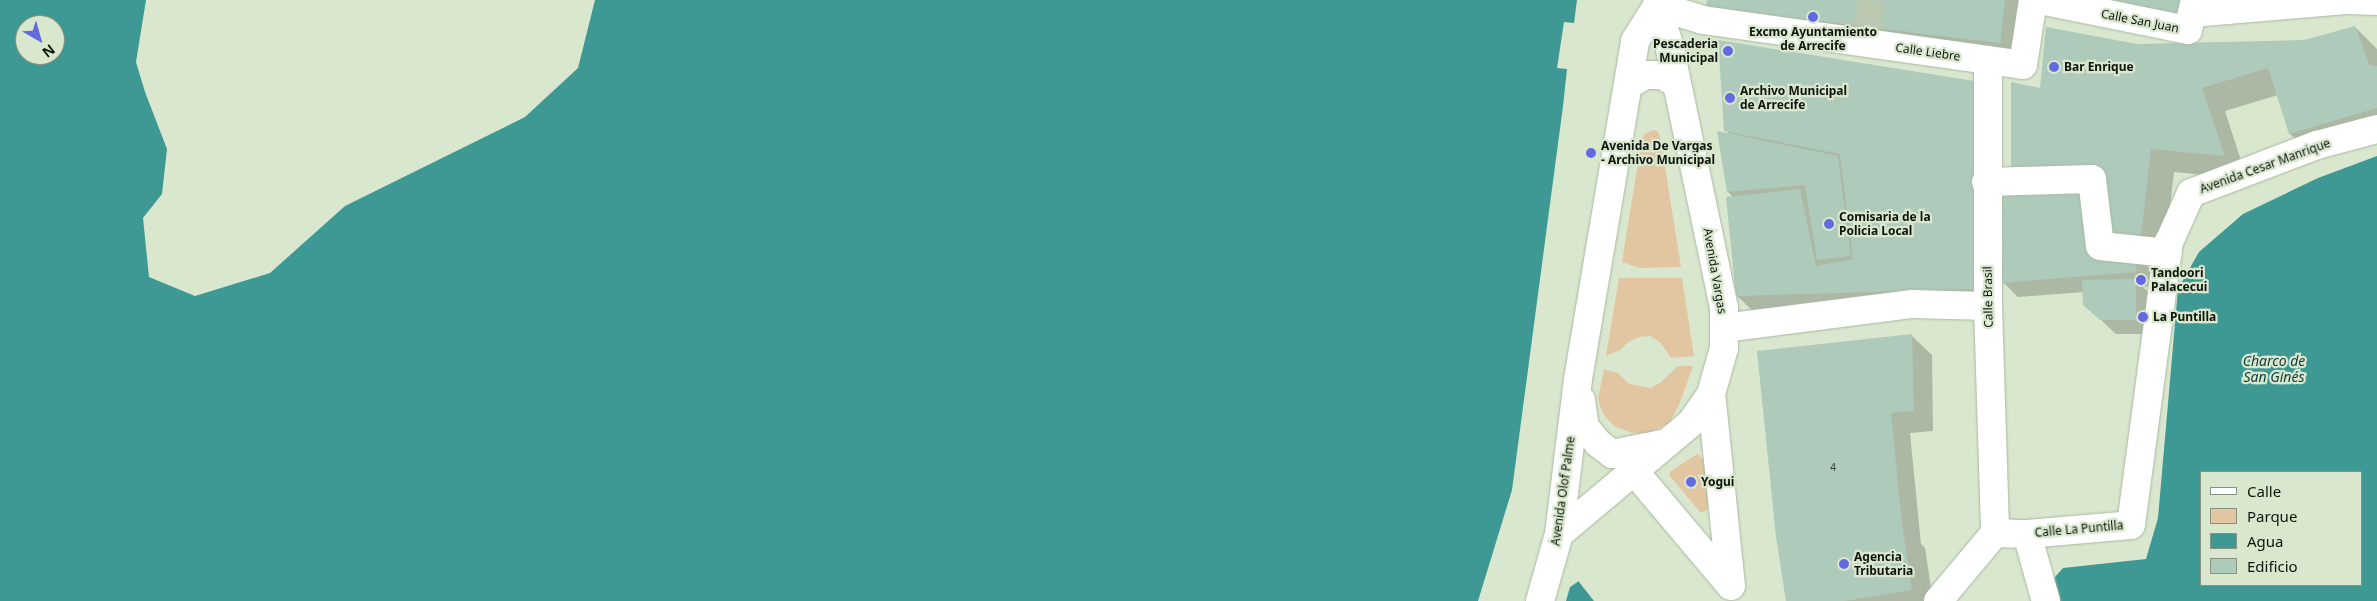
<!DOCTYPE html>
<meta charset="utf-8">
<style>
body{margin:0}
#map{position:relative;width:2377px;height:601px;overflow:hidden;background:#d8e7ce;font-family:"Noto Sans",sans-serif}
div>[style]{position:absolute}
.green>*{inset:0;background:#e2c6a1}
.water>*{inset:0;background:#3e9893}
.shadow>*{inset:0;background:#0003}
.building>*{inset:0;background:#aecaba}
.street-tunnel>*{height:28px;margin-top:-14px;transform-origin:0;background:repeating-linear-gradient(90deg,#bac8b1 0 28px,transparent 0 42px)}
.roads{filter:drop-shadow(0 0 1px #aab8a0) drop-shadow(0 0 1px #aab8a0)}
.street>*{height:28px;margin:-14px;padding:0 14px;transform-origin:14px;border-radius:14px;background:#fff}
.secondary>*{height:28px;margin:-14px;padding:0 14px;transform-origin:14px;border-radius:14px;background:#fff}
.dots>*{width:14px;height:14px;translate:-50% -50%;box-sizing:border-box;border:2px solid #d8e7ce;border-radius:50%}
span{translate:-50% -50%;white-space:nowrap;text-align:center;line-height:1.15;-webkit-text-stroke:4.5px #d8e7ce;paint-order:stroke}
.number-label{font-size:10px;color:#384238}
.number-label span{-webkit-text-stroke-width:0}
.street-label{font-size:12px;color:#10150c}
.poi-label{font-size:12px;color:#10150c;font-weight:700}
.right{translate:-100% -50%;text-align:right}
.left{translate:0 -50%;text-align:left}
.water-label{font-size:14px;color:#113b39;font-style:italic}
.legend{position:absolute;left:2200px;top:471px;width:162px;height:115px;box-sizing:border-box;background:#d8e7ce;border:1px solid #889380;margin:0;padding:6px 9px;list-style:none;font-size:15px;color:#10150c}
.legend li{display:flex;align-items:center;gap:10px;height:25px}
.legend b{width:25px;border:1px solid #889380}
.north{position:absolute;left:15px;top:15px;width:50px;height:50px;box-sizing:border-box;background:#d8e7ce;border:1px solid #889380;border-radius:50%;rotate:142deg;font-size:14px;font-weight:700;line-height:20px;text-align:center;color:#10150c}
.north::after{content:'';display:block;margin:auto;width:18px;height:22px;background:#6469e2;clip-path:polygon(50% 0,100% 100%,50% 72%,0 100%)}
</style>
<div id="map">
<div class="green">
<i style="clip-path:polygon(1653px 130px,1657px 131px,1660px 136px,1681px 267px,1640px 268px,1622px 262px,1642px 138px,1646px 133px)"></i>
<i style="clip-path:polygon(1619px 278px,1682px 278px,1694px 356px,1671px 358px,1661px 343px,1650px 336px,1639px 337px,1628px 342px,1620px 350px,1606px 356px)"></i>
<i style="clip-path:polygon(1678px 366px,1693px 366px,1679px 405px,1669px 423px,1649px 433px,1632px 433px,1614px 426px,1603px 414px,1598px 399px,1604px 369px,1618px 373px,1629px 384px,1651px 388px,1661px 382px)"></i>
<i style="clip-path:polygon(1697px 454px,1703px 459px,1710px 504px,1707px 510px,1701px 513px,1669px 475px,1671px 471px)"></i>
</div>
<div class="water">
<i style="clip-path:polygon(evenodd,0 0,146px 0,136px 62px,145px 92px,167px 149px,162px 194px,143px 218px,149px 277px,195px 296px,270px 273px,345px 206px,525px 117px,578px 68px,595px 0,1577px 0,1574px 23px,1564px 22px,1557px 68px,1567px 69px,1563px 106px,1512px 490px,1478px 601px,0 601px,0 0,25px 25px,55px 25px,55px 55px,25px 55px,25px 25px)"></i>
<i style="clip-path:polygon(evenodd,2377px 156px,2377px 601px,2052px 601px,2047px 586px,2063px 568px,2146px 559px,2158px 518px,2178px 289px,2199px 252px,2243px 214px,2318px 178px,2377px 156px,2201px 472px,2361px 472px,2361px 585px,2201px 585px,2201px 472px)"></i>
<i style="clip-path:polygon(1579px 581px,1579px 582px,1594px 601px,1566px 601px,1570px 587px)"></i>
</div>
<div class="shadow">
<i style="clip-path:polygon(1708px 0,2030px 0,2023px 66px,1714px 15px)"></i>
<i style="clip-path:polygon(2355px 27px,2377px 49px,2377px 138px,2314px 157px,2290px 134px,2278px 95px,2225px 111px,2247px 179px,2174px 172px,2163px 266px,2147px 266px,2151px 270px,2150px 286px,2143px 287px,2150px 294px,2150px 334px,2116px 334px,2100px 319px,2084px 292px,2018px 297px,2003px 282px,2005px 254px,2032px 195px,2042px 90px,2137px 45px,2304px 41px)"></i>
<i style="clip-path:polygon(1973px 82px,1988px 97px,1993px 303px,1752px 310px,1737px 296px,1734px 198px,1728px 192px,1730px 135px,1726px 130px)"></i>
<i style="clip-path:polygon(1912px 336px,1932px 355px,1933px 431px,1910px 433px,1921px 544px,1925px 548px,1933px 601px,1787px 601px)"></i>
</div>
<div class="building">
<i style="clip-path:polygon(1707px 0,2005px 0,2000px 43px,1705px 8px)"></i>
<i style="clip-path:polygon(2097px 0,2181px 0,2177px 17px)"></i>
<i style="clip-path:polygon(2355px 26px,2370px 66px,2377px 66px,2377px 108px,2289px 134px,2268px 68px,2202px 88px,2225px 156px,2151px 149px,2140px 244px,2104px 242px,2098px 174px,2011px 176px,2011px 82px,2040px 88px,2046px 27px,2137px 44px,2304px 40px)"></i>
<i style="clip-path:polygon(1718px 40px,1974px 81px,1979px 289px,1736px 296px,1726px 197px,1800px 189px,1816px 266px,1853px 259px,1840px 154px,1724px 131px)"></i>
<i style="clip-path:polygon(1717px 131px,1838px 156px,1851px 256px,1817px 260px,1805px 185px,1727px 192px)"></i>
<i style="clip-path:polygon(2086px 191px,2097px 254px,2137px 255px,2136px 272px,2002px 283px,1999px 254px,2003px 253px,1999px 196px)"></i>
<i style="clip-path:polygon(2136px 279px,2136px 320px,2100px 320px,2083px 305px,2082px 280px)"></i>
<i style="clip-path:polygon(1912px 334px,1914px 411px,1891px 413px,1902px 523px,1912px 590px,1844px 601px,1786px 601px,1776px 537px,1757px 351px)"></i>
</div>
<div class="street-tunnel">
<i style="left:1867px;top:28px;width:28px;rotate:-80deg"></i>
</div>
<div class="roads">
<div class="street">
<i style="left:2040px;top:0;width:151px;rotate:11.5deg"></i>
<i style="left:2188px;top:30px;width:31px;rotate:-77deg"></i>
<i style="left:1657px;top:6px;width:48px;rotate:16.9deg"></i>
<i style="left:1703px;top:20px;width:323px;rotate:8deg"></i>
<i style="left:2023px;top:65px;width:66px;rotate:-81.3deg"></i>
<i style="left:2192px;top:13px;width:157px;rotate:-4.8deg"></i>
<i style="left:2348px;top:0;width:29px;rotate:2deg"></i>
<i style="left:1988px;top:60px;width:246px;rotate:90deg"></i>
<i style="left:1988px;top:306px;width:227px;rotate:88.2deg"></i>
<i style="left:1986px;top:182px;width:106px;rotate:-1.6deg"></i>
<i style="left:2092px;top:179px;width:67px;rotate:83.2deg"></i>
<i style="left:2100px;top:246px;width:68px;rotate:5.9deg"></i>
<i style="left:1724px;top:328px;width:190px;rotate:-7.3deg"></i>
<i style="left:1912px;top:304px;width:76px;rotate:1.5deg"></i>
<i style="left:1634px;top:471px;width:150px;rotate:49.9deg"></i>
<i style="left:1731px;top:586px;width:193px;rotate:-95.9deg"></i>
<i style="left:2027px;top:534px;width:70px;rotate:74.2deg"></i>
<i style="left:1938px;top:601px;width:89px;rotate:-50deg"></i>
<i style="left:1995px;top:533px;width:32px;rotate:2deg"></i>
<i style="left:2027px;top:534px;width:104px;rotate:-4.9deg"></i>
<i style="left:2131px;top:525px;width:286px;rotate:-82.4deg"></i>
<i style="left:2169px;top:242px;width:54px;rotate:-65.8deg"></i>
<i style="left:2191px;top:193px;width:135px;rotate:-20.9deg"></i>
<i style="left:2317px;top:145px;width:62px;rotate:-14.9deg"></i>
</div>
<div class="secondary">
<i style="left:1628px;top:85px;width:20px;rotate:-30deg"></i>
<i style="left:1645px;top:75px;width:17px"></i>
<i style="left:1662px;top:75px;width:17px;rotate:31deg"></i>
<i style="left:1581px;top:400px;width:27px;rotate:82deg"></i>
<i style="left:1585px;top:427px;width:21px;rotate:51deg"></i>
<i style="left:1598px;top:443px;width:18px;rotate:38deg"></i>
<i style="left:1612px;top:454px;width:51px;rotate:-11.3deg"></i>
<i style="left:1559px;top:534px;width:172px;rotate:-40.1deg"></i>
<i style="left:1691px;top:423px;width:35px;rotate:-55deg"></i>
<i style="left:1711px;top:394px;width:48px;rotate:-74.2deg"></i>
<i style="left:1724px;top:348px;width:40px;rotate:-90deg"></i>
<i style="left:1724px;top:308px;width:270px;rotate:-101.8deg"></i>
<i style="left:1669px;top:44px;width:40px;rotate:-108deg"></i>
<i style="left:1540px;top:601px;width:70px;rotate:-74.2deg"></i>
<i style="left:1559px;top:534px;width:156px;rotate:-83deg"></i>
<i style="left:1578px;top:379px;width:343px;rotate:-80.4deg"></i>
<i style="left:1635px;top:41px;width:41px;rotate:-57.8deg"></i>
<i style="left:1657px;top:6px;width:6px;rotate:-81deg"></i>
</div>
</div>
<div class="dots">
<i style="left:1813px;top:17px;background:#6469e2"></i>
<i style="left:1728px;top:51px;background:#6469e2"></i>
<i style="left:2054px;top:67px;background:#6469e2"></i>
<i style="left:1730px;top:98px;background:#6469e2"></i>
<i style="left:1591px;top:153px;background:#6469e2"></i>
<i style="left:1829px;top:224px;background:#6469e2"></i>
<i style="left:2141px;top:280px;background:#6469e2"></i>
<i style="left:2143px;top:317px;background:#6469e2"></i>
<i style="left:1691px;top:482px;background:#6469e2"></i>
<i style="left:1844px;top:564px;background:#6469e2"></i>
</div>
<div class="number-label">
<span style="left:1833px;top:468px">4</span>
</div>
<div class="street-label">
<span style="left:2140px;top:21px;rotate:11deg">Calle San Juan</span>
<span style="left:1928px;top:52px;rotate:8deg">Calle Liebre</span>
<span style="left:2265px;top:166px;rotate:-20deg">Avenida Cesar Manrique</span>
<span style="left:1715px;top:271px;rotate:80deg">Avenida Vargas</span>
<span style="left:1988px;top:297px;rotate:-91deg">Calle Brasil</span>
<span style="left:1563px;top:491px;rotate:-82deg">Avenida Olof Palme</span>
<span style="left:2079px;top:529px;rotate:-5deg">Calle La Puntilla</span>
</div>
<div class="poi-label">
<span style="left:1813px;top:39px">Excmo Ayuntamiento<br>de Arrecife</span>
<span class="right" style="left:1718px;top:51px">Pescaderia<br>Municipal</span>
<span class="left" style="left:2064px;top:67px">Bar Enrique</span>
<span class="left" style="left:1740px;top:98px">Archivo Municipal<br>de Arrecife</span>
<span class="left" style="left:1601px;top:153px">Avenida De Vargas<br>- Archivo Municipal</span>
<span class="left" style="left:1839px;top:224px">Comisaria de la<br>Policia Local</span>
<span class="left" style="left:2151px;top:280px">Tandoori<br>Palacecui</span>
<span class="left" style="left:2153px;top:317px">La Puntilla</span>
<span class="left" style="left:1701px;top:482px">Yogui</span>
<span class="left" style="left:1854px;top:564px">Agencia<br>Tributaria</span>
</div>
<div class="water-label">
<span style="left:2274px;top:369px">Charco de<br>San Ginés</span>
</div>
<ul class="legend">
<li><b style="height:6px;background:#fff"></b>Calle</li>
<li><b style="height:14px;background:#e2c6a1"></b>Parque</li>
<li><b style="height:14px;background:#3e9893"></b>Agua</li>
<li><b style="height:14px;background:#aecaba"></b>Edificio</li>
</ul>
<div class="north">N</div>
</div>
